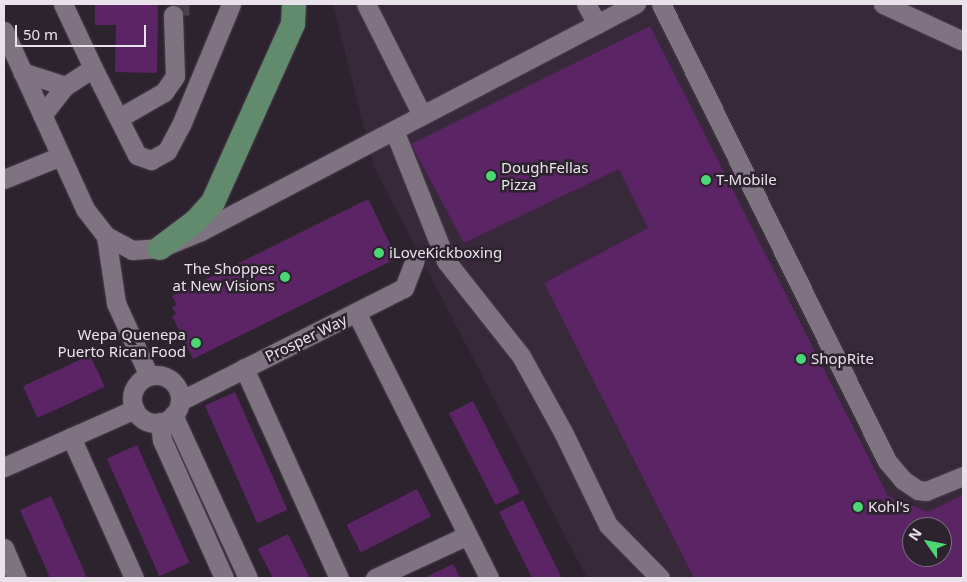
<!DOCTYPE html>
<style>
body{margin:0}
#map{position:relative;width:967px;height:582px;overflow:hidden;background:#2d232f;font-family:"Noto Sans",sans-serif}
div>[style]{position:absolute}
.built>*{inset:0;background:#37283a}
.building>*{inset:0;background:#5b2565;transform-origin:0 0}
.minor-tunnel>*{height:19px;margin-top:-9.5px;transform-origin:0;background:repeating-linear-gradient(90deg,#49404b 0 19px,transparent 0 28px)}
.roads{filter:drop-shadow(0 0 1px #483f4a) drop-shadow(0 0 1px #483f4a)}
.minor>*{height:19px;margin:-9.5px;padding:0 9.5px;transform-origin:9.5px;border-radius:9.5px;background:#7f7381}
.minor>.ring{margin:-9.5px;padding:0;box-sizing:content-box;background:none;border:19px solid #7f7381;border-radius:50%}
.major>*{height:24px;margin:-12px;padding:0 12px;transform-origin:12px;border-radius:12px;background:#628b6e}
.dots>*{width:14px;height:14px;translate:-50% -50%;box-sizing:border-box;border:2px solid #2d232f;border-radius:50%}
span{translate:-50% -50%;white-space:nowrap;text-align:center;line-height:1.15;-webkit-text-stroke:5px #2d232f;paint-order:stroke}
.poi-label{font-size:15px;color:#e9e2ea}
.left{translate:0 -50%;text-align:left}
.right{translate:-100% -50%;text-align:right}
.street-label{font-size:15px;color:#e9e2ea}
.frame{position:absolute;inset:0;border:5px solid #e9e2ea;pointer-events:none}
.north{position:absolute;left:902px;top:517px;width:50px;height:50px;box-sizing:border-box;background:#2d232f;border:1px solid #786f7a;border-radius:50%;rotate:303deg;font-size:14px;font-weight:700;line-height:20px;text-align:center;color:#e9e2ea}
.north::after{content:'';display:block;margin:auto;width:18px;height:22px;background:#4dd676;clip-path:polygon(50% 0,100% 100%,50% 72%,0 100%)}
.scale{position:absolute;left:15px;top:25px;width:131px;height:22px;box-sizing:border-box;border:2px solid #e9e2ea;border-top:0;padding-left:6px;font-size:15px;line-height:18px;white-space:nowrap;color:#e9e2ea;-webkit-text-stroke:4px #2d232f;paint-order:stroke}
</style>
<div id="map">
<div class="built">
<i style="clip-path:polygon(evenodd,333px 4px,963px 4px,963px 578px,587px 578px,374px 167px,333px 4px,912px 527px,942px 527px,942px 557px,912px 557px,912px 527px)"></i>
</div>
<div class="building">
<i style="clip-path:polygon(95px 4px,158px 4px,157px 73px,115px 72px,116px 25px,95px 25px)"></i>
<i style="clip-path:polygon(evenodd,650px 26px,888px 496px,928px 512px,963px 495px,963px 578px,694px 578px,544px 283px,648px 228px,619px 169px,464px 243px,411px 144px,650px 26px,912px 527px,942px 527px,942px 557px,912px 557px,912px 527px)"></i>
<i style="clip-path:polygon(368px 199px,397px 258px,193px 359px,172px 316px,176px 314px,172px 307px,177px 305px,172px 296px)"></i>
<i style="left:90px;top:355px;width:35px;height:74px;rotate:65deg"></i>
<i style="left:235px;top:392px;width:129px;height:33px;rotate:66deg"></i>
<i style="left:473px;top:401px;width:103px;height:27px;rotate:63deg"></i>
<i style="left:137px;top:445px;width:129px;height:33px;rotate:66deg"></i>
<i style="left:417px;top:489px;width:31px;height:79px;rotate:63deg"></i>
<i style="clip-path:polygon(51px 496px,87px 578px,50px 578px,20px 510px)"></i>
<i style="clip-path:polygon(523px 500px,562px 578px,532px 578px,499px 512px)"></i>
<i style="clip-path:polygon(288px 534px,310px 578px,273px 578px,258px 549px)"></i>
<i style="clip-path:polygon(453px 564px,460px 578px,424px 578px)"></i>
</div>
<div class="minor-tunnel">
<i style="left:180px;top:15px;width:11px;rotate:-90deg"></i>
</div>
<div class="roads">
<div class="minor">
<i style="left:63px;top:4px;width:71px;rotate:64.9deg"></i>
<i style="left:93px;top:68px;width:33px;rotate:147deg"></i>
<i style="left:366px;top:4px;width:124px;rotate:63.2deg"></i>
<i style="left:586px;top:4px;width:23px;rotate:61deg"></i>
<i style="left:661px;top:4px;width:510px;rotate:63.69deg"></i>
<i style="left:887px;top:461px;width:25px;rotate:50deg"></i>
<i style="left:903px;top:480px;width:18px;rotate:34deg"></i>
<i style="left:918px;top:490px;width:8px;rotate:7deg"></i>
<i style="left:926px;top:491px;width:40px;rotate:-22deg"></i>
<i style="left:883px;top:4px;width:88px;rotate:24.8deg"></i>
<i style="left:4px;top:31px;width:196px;rotate:65.5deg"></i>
<i style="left:85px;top:209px;width:34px;rotate:52deg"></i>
<i style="left:106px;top:236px;width:30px;rotate:28deg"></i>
<i style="left:132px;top:250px;width:28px;rotate:-4deg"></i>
<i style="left:160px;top:248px;width:42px;rotate:-22.3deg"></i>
<i style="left:199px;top:232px;width:493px;rotate:-27.6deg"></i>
<i style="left:93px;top:68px;width:97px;rotate:63.2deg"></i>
<i style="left:137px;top:155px;width:15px;rotate:20deg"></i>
<i style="left:151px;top:160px;width:18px;rotate:-29deg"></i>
<i style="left:167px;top:151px;width:30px;rotate:-62deg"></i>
<i style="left:181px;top:125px;width:131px;rotate:-67.5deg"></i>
<i style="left:22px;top:72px;width:45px;rotate:18deg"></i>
<i style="left:65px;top:86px;width:37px;rotate:128deg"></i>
<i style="left:119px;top:118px;width:52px;rotate:-30deg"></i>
<i style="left:164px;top:92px;width:19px;rotate:-55deg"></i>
<i style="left:175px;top:76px;width:61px;rotate:-91.9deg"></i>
<i style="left:394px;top:130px;width:141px;rotate:68.3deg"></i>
<i style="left:446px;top:261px;width:121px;rotate:51.7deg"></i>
<i style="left:521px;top:356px;width:87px;rotate:61.1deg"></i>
<i style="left:563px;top:432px;width:103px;rotate:64.2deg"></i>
<i style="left:608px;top:525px;width:74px;rotate:45.5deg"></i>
<i style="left:4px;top:179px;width:61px;rotate:-22deg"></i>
<i style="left:106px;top:236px;width:68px;rotate:81.5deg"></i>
<i style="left:116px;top:303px;width:80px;rotate:65.7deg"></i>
<i style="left:357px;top:314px;width:295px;rotate:63.4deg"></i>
<i style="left:244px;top:368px;width:230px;rotate:65.7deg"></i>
<i class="ring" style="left:132px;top:375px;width:29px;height:29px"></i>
<i style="left:180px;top:401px;width:251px;rotate:-26.8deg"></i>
<i style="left:404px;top:288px;width:30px;rotate:-69deg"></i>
<i style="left:173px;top:415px;width:179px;rotate:65.3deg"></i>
<i style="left:160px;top:422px;width:18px;rotate:84deg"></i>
<i style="left:162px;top:440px;width:151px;rotate:65.8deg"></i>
<i style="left:71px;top:437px;width:154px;rotate:65.9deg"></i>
<i style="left:4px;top:467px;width:143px;rotate:-23.9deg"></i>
<i style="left:4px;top:548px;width:33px;rotate:67deg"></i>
<i style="left:375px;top:578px;width:102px;rotate:-24.8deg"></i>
</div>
<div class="major">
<i style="left:160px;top:248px;width:45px;rotate:-36.9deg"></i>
<i style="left:196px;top:221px;width:25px;rotate:-48deg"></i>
<i style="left:213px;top:202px;width:195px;rotate:-65.8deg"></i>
<i style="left:293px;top:24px;width:20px;rotate:-87deg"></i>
</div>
</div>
<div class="dots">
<i style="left:491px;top:176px;background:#4dd676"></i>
<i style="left:706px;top:180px;background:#4dd676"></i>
<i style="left:379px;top:253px;background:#4dd676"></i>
<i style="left:285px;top:277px;background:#4dd676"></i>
<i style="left:196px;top:343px;background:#4dd676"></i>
<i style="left:801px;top:359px;background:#4dd676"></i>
<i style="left:858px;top:507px;background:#4dd676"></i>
</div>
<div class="poi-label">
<span class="left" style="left:501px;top:176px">DoughFellas<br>Pizza</span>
<span class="left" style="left:716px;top:180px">T-Mobile</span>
<span class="left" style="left:389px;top:253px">iLoveKickboxing</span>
<span class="right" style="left:275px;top:277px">The Shoppes<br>at New Visions</span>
<span class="right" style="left:186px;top:343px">Wepa Quenepa<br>Puerto Rican Food</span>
<span class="left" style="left:811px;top:359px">ShopRite</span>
<span class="left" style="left:868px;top:507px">Kohl's</span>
</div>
<div class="street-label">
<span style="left:306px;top:338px;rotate:-26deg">Prosper Way</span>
</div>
<div class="frame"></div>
<div class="north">N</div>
<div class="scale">50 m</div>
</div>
